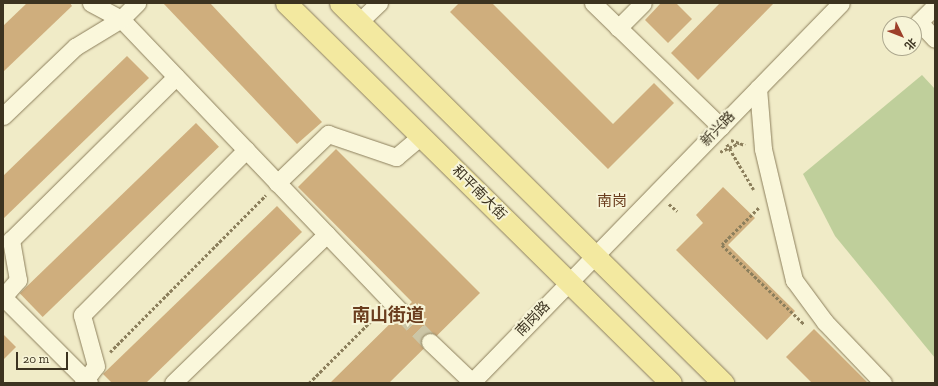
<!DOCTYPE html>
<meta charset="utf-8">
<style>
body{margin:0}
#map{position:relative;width:938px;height:386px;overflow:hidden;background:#f0ebc7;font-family:"Zilla Slab","Noto Sans SC",serif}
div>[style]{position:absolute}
.green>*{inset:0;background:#bfcf9b}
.building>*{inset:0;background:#cfae7d;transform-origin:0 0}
.minor-tunnel>*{height:17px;margin-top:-8.5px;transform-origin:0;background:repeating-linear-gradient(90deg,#ccc6a6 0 17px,transparent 0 25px)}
.path>*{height:2.5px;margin-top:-1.25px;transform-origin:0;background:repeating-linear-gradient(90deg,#8c7f5c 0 3px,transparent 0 5px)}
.roads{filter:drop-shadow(0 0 1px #8c7f5c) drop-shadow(0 0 1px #8c7f5c)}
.minor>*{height:17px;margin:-8.5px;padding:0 8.5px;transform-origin:8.5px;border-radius:8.5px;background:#faf7db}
.major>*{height:21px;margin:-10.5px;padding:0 10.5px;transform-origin:10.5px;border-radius:10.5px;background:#f3e9a0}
span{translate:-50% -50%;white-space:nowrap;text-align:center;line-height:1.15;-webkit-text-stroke:4px #f7f4d7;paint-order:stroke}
.street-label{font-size:14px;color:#3c3320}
.neighbourhood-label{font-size:15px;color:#6a3d1e}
.district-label{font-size:18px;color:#6a3d1e;font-weight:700}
.frame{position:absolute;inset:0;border:4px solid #3c3320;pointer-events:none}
.north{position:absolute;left:882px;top:16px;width:40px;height:40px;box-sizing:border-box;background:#f7f4d7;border:1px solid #aca78e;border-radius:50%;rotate:133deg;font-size:11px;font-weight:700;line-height:16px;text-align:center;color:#3c3320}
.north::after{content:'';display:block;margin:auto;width:14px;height:18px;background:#9d3f2a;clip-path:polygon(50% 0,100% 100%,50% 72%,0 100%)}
.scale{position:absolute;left:16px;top:352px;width:52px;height:18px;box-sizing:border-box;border:2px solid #3c3320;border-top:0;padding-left:5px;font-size:12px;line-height:14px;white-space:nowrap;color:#3c3320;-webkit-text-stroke:3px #f7f4d7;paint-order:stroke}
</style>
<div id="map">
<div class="green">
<i style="clip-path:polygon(922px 75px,935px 89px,935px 358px,835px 236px,803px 174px)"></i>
</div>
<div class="building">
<i style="clip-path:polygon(27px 3px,70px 3px,72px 6px,3px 72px,3px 26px)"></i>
<i style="clip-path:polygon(163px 3px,210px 3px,322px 122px,297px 144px)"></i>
<i style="clip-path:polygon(459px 3px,492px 3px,613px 124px,654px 83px,674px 103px,608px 169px,450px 12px)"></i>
<i style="clip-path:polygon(661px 3px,676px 3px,692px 19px,668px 43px,645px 20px)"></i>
<i style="clip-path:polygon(720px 3px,774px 3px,698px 80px,671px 53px)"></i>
<i style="clip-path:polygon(127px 56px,149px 78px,3px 219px,3px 176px)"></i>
<i style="left:196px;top:123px;width:33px;height:245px;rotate:46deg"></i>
<i style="clip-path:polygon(336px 149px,480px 293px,389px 383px,330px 383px,412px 302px,298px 187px)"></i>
<i style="clip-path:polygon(723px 187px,755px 218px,728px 245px,795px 311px,767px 340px,676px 250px,703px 223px,696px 215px)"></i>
<i style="clip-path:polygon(277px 206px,302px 232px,146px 383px,112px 383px,103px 374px)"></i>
<i style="clip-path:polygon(814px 329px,868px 383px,812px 383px,786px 357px)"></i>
<i style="clip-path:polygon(3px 334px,16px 347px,3px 360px)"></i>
</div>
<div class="minor-tunnel">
<i style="left:401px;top:312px;width:42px;rotate:46deg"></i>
</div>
<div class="path">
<i style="left:731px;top:140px;width:15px;rotate:20deg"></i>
<i style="left:727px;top:144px;width:53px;rotate:59.6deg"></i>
<i style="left:720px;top:152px;width:21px;rotate:-25deg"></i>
<i style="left:669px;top:204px;width:11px;rotate:41deg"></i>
<i style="left:759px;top:208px;width:52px;rotate:135deg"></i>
<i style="left:722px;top:245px;width:114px;rotate:43.9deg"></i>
<i style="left:110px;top:352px;width:221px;rotate:-45.2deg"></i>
<i style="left:309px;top:383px;width:99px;rotate:-45deg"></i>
</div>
<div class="roads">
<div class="minor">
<i style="left:91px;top:3px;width:34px;rotate:28deg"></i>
<i style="left:121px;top:19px;width:405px;rotate:46.3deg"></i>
<i style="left:593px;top:3px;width:178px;rotate:44.1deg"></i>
<i style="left:935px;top:6px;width:23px;rotate:135deg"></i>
<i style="left:919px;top:22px;width:23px;rotate:47deg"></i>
<i style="left:359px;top:22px;width:28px;rotate:-44deg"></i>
<i style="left:618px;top:28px;width:35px;rotate:-45deg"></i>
<i style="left:758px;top:88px;width:61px;rotate:85.3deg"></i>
<i style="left:763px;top:149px;width:135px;rotate:76.7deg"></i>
<i style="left:794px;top:280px;width:52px;rotate:53.6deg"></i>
<i style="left:825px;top:322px;width:84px;rotate:46.4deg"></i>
<i style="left:3px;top:116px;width:100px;rotate:-43.8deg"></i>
<i style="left:75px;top:47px;width:54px;rotate:-31.3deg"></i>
<i style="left:121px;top:19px;width:23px;rotate:-45deg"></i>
<i style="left:277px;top:183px;width:71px;rotate:-43.9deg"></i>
<i style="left:328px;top:134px;width:72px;rotate:18.7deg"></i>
<i style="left:396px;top:157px;width:33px;rotate:-40deg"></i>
<i style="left:3px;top:297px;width:23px;rotate:-49deg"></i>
<i style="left:18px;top:280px;width:41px;rotate:-99.9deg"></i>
<i style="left:11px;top:240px;width:232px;rotate:-44.7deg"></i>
<i style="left:3px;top:297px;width:122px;rotate:45deg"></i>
<i style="left:430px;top:342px;width:58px;rotate:43.6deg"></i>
<i style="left:83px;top:383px;width:21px;rotate:-53deg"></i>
<i style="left:96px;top:366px;width:53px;rotate:-105.4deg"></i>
<i style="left:82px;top:315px;width:233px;rotate:-45.2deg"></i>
<i style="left:173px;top:383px;width:214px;rotate:-44.1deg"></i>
<i style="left:471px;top:383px;width:530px;rotate:-45.76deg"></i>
</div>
<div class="major">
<i style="left:286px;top:3px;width:541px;rotate:44.63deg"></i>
<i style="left:340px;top:3px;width:540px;rotate:44.77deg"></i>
</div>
</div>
<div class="street-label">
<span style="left:718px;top:129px;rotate:-46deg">新兴路</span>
<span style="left:479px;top:193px;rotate:45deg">和平南大街</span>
<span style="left:533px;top:319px;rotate:-46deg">南岗路</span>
</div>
<div class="neighbourhood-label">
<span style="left:612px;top:202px">南岗</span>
</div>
<div class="district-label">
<span style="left:388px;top:315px">南山街道</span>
</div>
<div class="frame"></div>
<div class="north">北</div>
<div class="scale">20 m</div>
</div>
